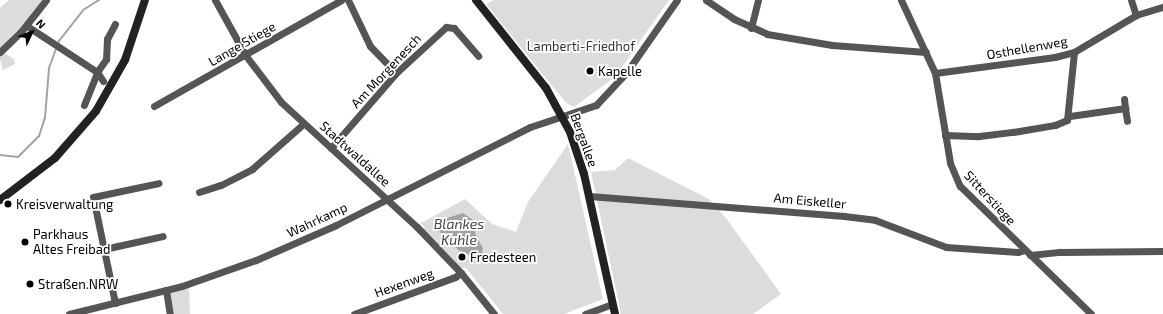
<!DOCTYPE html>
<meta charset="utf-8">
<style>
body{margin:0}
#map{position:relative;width:1163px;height:314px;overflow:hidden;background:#fff;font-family:"Exo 2",sans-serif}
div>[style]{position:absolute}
.green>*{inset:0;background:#dcdcdc}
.water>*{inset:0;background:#a3a3a3}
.stream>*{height:2px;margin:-1px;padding:0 1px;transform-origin:1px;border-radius:1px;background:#a3a3a3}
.street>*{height:7px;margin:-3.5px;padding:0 3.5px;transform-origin:3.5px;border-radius:3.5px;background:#555}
.secondary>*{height:8px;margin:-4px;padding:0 4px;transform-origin:4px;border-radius:4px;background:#222}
.dots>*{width:11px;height:11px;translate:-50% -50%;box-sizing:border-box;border:2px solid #fff;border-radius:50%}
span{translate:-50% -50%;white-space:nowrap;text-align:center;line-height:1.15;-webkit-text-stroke:3.5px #fff;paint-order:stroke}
.street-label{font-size:13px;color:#000}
.park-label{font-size:13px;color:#333}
.poi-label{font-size:13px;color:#000}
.left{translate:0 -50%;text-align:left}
.water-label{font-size:14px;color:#444;font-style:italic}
.north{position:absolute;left:12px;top:12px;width:40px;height:40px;-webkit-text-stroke:3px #fff;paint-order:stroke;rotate:47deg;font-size:11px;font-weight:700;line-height:16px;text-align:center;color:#000}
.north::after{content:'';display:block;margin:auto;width:14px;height:18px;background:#000;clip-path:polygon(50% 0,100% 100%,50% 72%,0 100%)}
</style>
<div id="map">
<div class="green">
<i style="clip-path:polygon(9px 0,44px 0,22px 29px,0 49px,0 8px)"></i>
<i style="clip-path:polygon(494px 0,669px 0,615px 77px,574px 107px,566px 103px,486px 4px)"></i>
<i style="clip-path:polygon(3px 52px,14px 59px,15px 64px,3px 70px,0 59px,0 54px)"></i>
<i style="clip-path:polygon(evenodd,568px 144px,603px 299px,564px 314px,503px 314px,466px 268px,460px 268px,421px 229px,425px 228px,421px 223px,465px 199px,492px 224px,516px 232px,528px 202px,568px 144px,463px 213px,472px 219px,475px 236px,483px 248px,458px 250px,441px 235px,443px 219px,463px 213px)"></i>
<i style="clip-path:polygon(628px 158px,709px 199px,726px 218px,781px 294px,753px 314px,621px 314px,591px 172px,615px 170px)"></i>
<i style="clip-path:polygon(189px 286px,190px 314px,173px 314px,168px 291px)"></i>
</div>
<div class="water">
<i style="clip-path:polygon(463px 213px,472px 219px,476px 236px,483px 248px,482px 255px,476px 258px,458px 250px,435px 227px,443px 219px)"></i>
</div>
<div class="stream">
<i style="left:0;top:155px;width:18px;rotate:6deg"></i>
<i style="left:18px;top:157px;width:30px;rotate:-45deg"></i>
<i style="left:39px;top:136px;width:19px;rotate:-72deg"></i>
<i style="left:45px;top:118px;width:50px;rotate:-85.4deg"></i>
<i style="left:49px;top:68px;width:29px;rotate:-70deg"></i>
<i style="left:59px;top:41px;width:39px;rotate:-52deg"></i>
<i style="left:83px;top:10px;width:19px;rotate:-32deg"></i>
</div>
<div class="street">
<i style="left:215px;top:0;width:64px;rotate:61deg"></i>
<i style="left:246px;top:56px;width:58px;rotate:52.7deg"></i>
<i style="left:281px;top:102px;width:185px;rotate:42.6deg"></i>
<i style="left:417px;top:227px;width:64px;rotate:46.3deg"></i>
<i style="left:461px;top:273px;width:53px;rotate:51.2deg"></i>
<i style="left:348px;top:0;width:51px;rotate:64.4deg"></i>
<i style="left:370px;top:46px;width:37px;rotate:46deg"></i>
<i style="left:706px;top:0;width:34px;rotate:34deg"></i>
<i style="left:734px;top:19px;width:36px;rotate:24deg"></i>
<i style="left:767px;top:34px;width:66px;rotate:9.6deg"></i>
<i style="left:832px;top:45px;width:94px;rotate:4.3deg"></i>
<i style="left:901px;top:0;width:81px;rotate:65deg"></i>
<i style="left:935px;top:73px;width:91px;rotate:80.5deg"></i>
<i style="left:950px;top:163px;width:25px;rotate:67deg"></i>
<i style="left:960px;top:186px;width:183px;rotate:44.3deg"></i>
<i style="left:1131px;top:0;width:16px;rotate:72deg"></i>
<i style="left:27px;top:26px;width:84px;rotate:33.3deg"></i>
<i style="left:97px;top:72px;width:11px;rotate:56deg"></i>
<i style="left:751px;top:28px;width:29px;rotate:-76deg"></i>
<i style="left:0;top:52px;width:28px;rotate:-44deg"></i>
<i style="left:20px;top:33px;width:42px;rotate:-51.8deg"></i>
<i style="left:935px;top:73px;width:121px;rotate:-7.6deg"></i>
<i style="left:1055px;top:57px;width:20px;rotate:-15deg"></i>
<i style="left:1074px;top:52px;width:72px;rotate:-30.8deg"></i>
<i style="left:1136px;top:15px;width:28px;rotate:-17deg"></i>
<i style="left:84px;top:105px;width:35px;rotate:-68deg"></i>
<i style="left:97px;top:72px;width:16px;rotate:-55deg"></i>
<i style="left:106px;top:59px;width:20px;rotate:-87deg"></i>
<i style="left:107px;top:39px;width:17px;rotate:-62deg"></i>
<i style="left:154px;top:106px;width:215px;rotate:-29.5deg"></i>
<i style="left:1125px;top:108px;width:13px;rotate:81deg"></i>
<i style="left:1070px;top:116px;width:56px;rotate:-8.3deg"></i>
<i style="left:1125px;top:108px;width:9px;rotate:-96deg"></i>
<i style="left:945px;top:135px;width:34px;rotate:2deg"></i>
<i style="left:979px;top:136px;width:34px;rotate:-7deg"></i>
<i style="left:1013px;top:132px;width:43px;rotate:-9.5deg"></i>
<i style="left:1055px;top:125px;width:13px;rotate:-23deg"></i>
<i style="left:1067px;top:120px;width:68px;rotate:-84.1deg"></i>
<i style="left:331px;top:148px;width:99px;rotate:-49.1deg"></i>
<i style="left:396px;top:73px;width:68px;rotate:-42.6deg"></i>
<i style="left:446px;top:27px;width:8px;rotate:7deg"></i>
<i style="left:454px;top:28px;width:37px;rotate:49deg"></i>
<i style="left:199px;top:192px;width:23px;rotate:-18deg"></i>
<i style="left:221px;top:185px;width:35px;rotate:-27deg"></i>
<i style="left:252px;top:169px;width:68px;rotate:-41.4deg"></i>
<i style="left:589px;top:196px;width:256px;rotate:4.5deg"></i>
<i style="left:844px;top:216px;width:31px;rotate:7deg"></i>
<i style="left:875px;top:220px;width:76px;rotate:20.8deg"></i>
<i style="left:946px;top:247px;width:72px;rotate:4deg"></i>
<i style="left:1018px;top:252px;width:6px;rotate:-18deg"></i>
<i style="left:104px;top:249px;width:60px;rotate:-12.4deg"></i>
<i style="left:1030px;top:255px;width:30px;rotate:-6deg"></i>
<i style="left:1060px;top:252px;width:103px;rotate:-0.6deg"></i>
<i style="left:166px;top:290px;width:24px;rotate:81deg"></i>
<i style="left:115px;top:303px;width:108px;rotate:-101.7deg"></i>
<i style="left:93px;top:197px;width:67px;rotate:-12deg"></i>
<i style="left:69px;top:314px;width:116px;rotate:-13.9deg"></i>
<i style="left:182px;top:286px;width:78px;rotate:-19.4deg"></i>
<i style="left:256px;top:260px;width:87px;rotate:-23.6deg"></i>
<i style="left:336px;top:225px;width:217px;rotate:-26.8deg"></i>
<i style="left:530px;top:127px;width:70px;rotate:-18.4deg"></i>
<i style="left:596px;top:105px;width:44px;rotate:-46.8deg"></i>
<i style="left:626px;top:73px;width:89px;rotate:-55.1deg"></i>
<i style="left:354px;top:314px;width:108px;rotate:-20.1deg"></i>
<i style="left:455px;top:277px;width:7px;rotate:-34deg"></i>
<i style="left:585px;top:314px;width:29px;rotate:-20deg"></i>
</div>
<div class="secondary">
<i style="left:476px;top:0;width:112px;rotate:51.5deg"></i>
<i style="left:546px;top:88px;width:50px;rotate:61.4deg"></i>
<i style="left:570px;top:132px;width:44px;rotate:71.6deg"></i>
<i style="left:584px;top:174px;width:143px;rotate:77.5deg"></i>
<i style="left:0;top:200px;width:69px;rotate:-37.4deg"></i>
<i style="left:55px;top:158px;width:62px;rotate:-48.9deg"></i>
<i style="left:96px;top:111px;width:59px;rotate:-60.4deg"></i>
<i style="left:125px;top:60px;width:63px;rotate:-71.6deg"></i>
</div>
<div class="dots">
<i style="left:590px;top:71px;background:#000"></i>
<i style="left:8px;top:204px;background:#000"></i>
<i style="left:25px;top:242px;background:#000"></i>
<i style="left:462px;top:257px;background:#000"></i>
<i style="left:30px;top:284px;background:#000"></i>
</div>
<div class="street-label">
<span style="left:242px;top:44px;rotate:-30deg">Lange Stiege</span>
<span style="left:1027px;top:48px;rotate:-10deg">Osthellenweg</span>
<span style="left:386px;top:71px;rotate:-47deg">Am Morgenesch</span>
<span style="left:584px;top:140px;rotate:70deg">Bergallee</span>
<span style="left:355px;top:154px;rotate:42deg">Stadtwaldallee</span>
<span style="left:990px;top:198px;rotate:47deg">Sitterstiege</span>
<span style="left:810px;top:201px;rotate:5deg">Am Eiskeller</span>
<span style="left:317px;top:220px;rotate:-25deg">Wahrkamp</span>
<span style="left:404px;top:283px;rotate:-20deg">Hexenweg</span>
</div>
<div class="park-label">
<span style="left:581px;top:46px">Lamberti-Friedhof</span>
</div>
<div class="poi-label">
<span class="left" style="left:598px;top:71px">Kapelle</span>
<span class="left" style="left:16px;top:204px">Kreisverwaltung</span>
<span class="left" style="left:33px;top:242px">Parkhaus<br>Altes Freibad</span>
<span class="left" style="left:470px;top:257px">Fredesteen</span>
<span class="left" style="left:38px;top:284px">Straßen.NRW</span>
</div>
<div class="water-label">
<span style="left:459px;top:232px">Blankes<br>Kuhle</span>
</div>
<div class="north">N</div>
</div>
